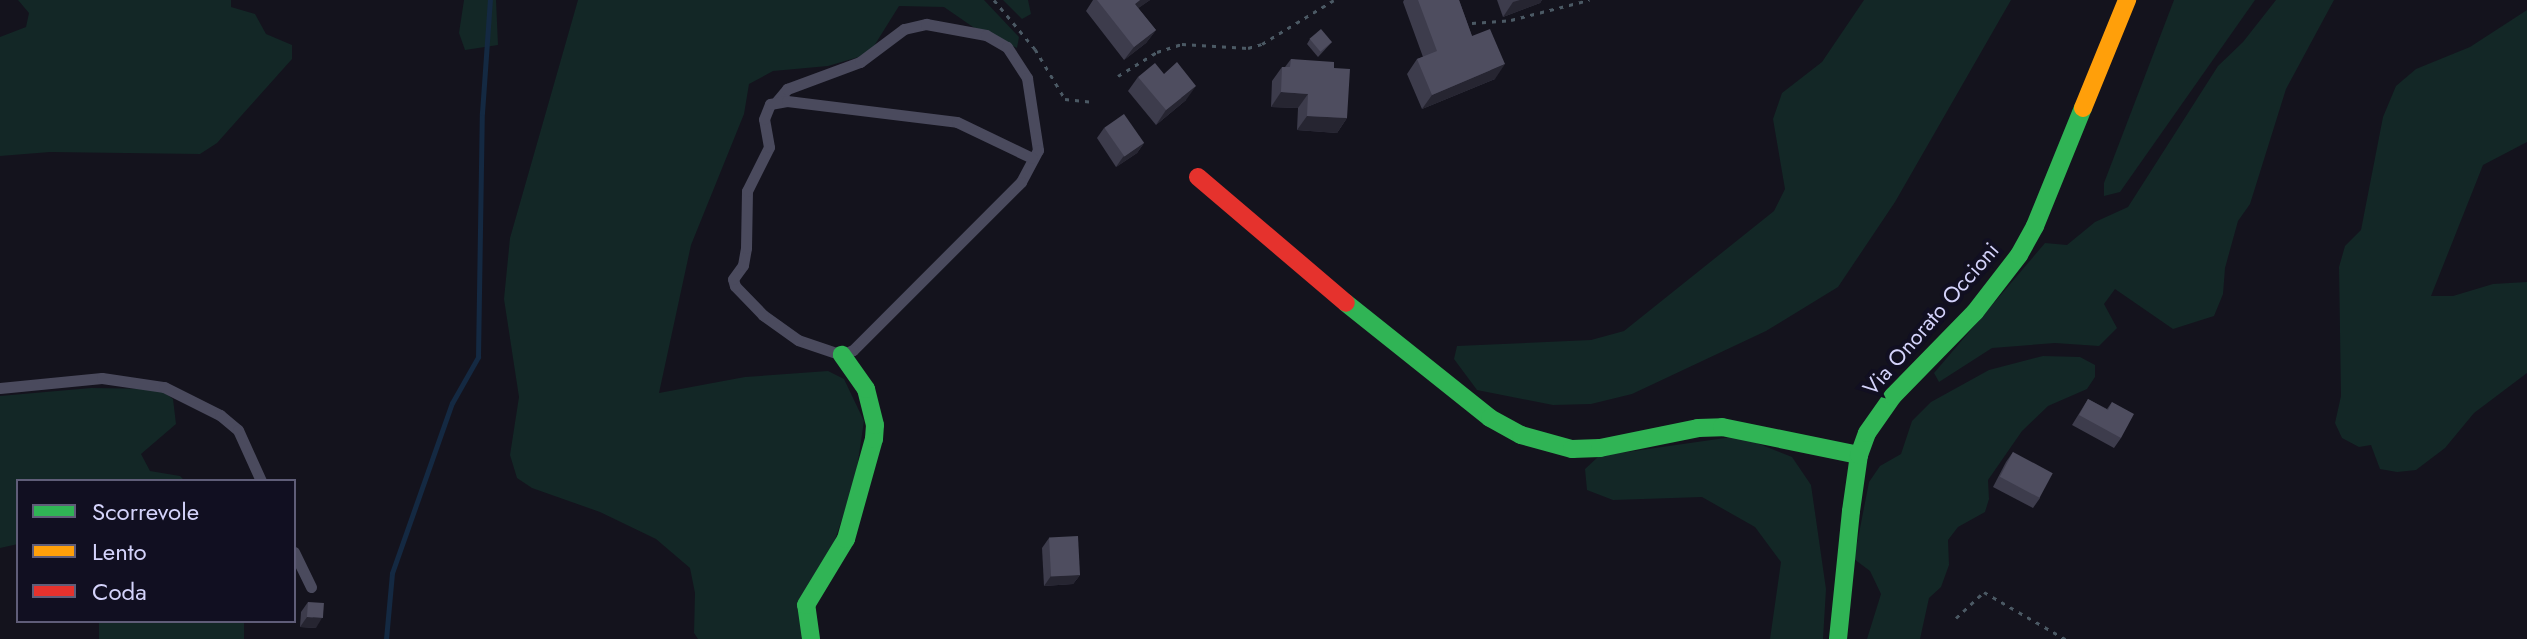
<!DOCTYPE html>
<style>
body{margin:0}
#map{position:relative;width:2527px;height:639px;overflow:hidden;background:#14131d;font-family:Jost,sans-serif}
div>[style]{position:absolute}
.green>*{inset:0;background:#132726;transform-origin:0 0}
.stream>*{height:5px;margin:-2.5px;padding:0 2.5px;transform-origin:2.5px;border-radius:2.5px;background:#142942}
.path>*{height:3px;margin-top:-1.5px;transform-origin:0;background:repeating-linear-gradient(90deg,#4b5964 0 4px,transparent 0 10px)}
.lane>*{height:11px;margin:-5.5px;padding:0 5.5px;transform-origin:5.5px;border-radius:5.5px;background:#4a4a5d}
.fast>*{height:18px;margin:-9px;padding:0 9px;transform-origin:9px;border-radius:9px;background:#30b455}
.slow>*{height:18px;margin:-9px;padding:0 9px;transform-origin:9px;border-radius:9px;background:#ff9f0a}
.jam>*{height:18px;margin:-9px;padding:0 9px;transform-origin:9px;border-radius:9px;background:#e5322d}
.wall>*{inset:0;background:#3d3c4c}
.shaded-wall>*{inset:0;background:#262531}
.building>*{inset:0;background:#4e4d5f;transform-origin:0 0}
span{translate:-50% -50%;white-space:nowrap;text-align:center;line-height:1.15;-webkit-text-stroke:8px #110f21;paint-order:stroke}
.street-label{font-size:22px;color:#d4d3fb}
.legend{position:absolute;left:16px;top:479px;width:280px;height:144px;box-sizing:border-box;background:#110f21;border:2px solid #5f5d78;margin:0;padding:10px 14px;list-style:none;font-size:24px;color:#d4d3fb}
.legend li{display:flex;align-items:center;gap:16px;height:40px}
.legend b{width:40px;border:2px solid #5f5d78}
</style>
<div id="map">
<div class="green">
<i style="clip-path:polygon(18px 0,231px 0,231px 7px,255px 14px,266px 34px,292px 45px,292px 59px,217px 143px,200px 154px,50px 152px,0 156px,0 37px,26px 27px,29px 13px)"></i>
<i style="clip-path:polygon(464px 0,496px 0,498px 45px,465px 50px,459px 33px)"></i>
<i style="clip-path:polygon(578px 0,984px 0,1019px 37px,1017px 48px,973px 27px,944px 7px,899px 6px,869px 54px,828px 66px,773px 71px,749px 84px,744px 114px,691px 245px,659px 393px,745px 377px,828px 371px,844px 379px,864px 421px,855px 481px,801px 639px,698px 639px,694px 633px,695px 593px,690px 568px,656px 539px,600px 512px,532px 488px,517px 478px,510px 455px,519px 397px,504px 299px,510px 238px)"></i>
<i style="clip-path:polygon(1003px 0,1028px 0,1031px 14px,1022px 19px)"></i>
<i style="clip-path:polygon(1864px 0,2011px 0,1895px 202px,1838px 287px,1766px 331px,1632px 394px,1591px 404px,1553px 405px,1477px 390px,1454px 359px,1457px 346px,1591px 340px,1624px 331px,1774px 211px,1785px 189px,1773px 119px,1782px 93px,1822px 62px)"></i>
<i style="clip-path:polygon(2174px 0,2255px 0,2120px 192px,2104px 196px,2104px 183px)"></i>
<i style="clip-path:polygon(2276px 0,2334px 0,2286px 89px,2250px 204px,2238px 221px,2225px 268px,2223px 294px,2214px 316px,2173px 329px,2115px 289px,2104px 304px,2117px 328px,2099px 346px,2055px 343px,1992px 348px,1939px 382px,1934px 373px,2045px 243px,2067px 245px,2095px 222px,2128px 207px,2218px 66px,2243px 42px)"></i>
<i style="clip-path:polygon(2527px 10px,2527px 142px,2483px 165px,2431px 296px,2453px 296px,2493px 284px,2527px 282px,2527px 373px,2474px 413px,2445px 448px,2416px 470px,2397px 472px,2380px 469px,2371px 445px,2359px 447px,2342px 438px,2335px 423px,2341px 396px,2339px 267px,2345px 246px,2361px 230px,2383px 117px,2396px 86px,2416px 69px,2470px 47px)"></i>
<i style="clip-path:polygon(2043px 356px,2080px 357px,2095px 365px,2095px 377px,2087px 389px,2048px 406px,2022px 431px,1988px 480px,1989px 499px,1985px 512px,1958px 527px,1948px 540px,1949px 565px,1941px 587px,1929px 598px,1920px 639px,1867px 639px,1881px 594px,1870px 571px,1854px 559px,1869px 482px,1880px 466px,1901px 454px,1912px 421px,1931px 402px,1989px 370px)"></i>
<i style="clip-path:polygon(91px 388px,159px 389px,173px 399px,176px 424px,141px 454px,150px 471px,180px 476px,185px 481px,18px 481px,18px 544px,0 548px,0 396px)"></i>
<i style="clip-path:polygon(1739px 436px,1792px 457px,1811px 485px,1826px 589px,1823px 639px,1770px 639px,1781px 562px,1755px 527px,1702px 497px,1613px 500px,1587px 490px,1585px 469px,1599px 456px)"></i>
<i style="left:99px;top:621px;width:145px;height:19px"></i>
</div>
<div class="stream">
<i style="left:386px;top:639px;width:66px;rotate:-84.8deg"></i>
<i style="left:392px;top:573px;width:180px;rotate:-70.6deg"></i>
<i style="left:452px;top:403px;width:53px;rotate:-60.5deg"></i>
<i style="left:478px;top:357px;width:244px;rotate:-89.1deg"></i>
<i style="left:482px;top:113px;width:113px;rotate:-86deg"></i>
</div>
<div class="path">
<i style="left:994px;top:0;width:64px;rotate:50.1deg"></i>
<i style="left:1035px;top:49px;width:58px;rotate:59deg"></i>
<i style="left:1065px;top:99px;width:29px;rotate:6deg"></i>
<i style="left:1472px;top:23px;width:39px;rotate:-4deg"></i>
<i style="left:1511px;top:20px;width:81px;rotate:-14.4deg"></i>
<i style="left:1118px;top:76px;width:46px;rotate:-31.6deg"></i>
<i style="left:1157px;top:52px;width:26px;rotate:-18deg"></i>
<i style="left:1182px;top:44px;width:66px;rotate:3.5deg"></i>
<i style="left:1248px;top:48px;width:15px;rotate:-16deg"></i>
<i style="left:1262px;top:44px;width:84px;rotate:-31.4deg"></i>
<i style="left:1956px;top:618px;width:38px;rotate:-43deg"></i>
<i style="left:1984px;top:592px;width:94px;rotate:30.1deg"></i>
</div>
<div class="lane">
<i style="left:777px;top:101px;width:16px;rotate:-50deg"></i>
<i style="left:787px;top:89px;width:78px;rotate:-20.3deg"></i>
<i style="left:860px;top:62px;width:55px;rotate:-36.9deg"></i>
<i style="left:904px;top:29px;width:23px;rotate:-13deg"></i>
<i style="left:926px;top:24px;width:61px;rotate:10.4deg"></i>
<i style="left:986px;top:35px;width:24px;rotate:30deg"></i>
<i style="left:1007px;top:47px;width:37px;rotate:57deg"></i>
<i style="left:1027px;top:78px;width:73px;rotate:81.3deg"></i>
<i style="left:1038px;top:150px;width:36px;rotate:118deg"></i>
<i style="left:1021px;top:182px;width:238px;rotate:135deg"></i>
<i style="left:853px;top:350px;width:12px;rotate:156deg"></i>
<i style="left:842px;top:355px;width:46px;rotate:-161.2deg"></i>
<i style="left:798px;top:340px;width:43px;rotate:-144.5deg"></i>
<i style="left:763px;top:315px;width:40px;rotate:-134deg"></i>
<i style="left:735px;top:286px;width:7px;rotate:-106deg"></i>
<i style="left:733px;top:279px;width:17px;rotate:-54deg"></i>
<i style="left:743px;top:265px;width:17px;rotate:-80deg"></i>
<i style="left:746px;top:248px;width:57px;rotate:-89deg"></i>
<i style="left:747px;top:191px;width:49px;rotate:-63.4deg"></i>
<i style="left:769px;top:147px;width:28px;rotate:-100deg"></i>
<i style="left:764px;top:119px;width:16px;rotate:-68deg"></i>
<i style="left:770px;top:104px;width:17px;rotate:-10deg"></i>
<i style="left:787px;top:101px;width:171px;rotate:7deg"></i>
<i style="left:957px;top:122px;width:83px;rotate:25.6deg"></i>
<i style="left:0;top:388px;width:102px;rotate:-5.6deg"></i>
<i style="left:102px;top:378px;width:63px;rotate:8.3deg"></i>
<i style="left:164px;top:387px;width:63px;rotate:26.6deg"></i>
<i style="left:220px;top:415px;width:23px;rotate:40deg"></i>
<i style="left:238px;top:430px;width:56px;rotate:65.7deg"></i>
<i style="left:294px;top:552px;width:39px;rotate:64deg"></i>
</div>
<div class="fast">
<i style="left:1346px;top:303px;width:184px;rotate:38.6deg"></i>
<i style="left:1490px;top:418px;width:35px;rotate:29deg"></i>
<i style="left:1521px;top:435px;width:53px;rotate:15.4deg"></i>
<i style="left:1572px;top:449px;width:28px;rotate:-2deg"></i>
<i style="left:1600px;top:448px;width:100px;rotate:-11.5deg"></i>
<i style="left:1698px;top:428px;width:24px;rotate:-2deg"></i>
<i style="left:1722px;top:427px;width:140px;rotate:11.6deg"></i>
<i style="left:811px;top:639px;width:34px;rotate:-98deg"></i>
<i style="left:806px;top:605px;width:77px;rotate:-58.8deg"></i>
<i style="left:846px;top:539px;width:104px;rotate:-74.4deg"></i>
<i style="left:874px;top:439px;width:14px;rotate:-86deg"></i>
<i style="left:875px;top:425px;width:37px;rotate:-104deg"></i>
<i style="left:866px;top:389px;width:42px;rotate:-125.2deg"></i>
<i style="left:1838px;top:639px;width:129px;rotate:-84.2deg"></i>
<i style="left:1851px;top:511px;width:57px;rotate:-81.9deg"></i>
<i style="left:1859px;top:455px;width:23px;rotate:-70deg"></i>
<i style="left:1867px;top:433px;width:45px;rotate:-54.9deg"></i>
<i style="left:1893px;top:396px;width:117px;rotate:-45.7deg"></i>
<i style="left:1975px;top:312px;width:72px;rotate:-52.3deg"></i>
<i style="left:2019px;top:255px;width:33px;rotate:-61deg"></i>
<i style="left:2035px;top:226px;width:127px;rotate:-67.9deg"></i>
</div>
<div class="slow">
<i style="left:2083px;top:108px;width:117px;rotate:-67.8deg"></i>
</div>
<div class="jam">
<i style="left:1198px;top:177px;width:194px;rotate:40.4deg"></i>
</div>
<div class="wall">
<i style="clip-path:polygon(1093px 0,1150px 0,1138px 8px,1156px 30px,1146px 43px,1124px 60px,1086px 11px)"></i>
<i style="clip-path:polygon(1404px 0,1459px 0,1472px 36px,1495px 79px,1422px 109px,1407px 74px,1417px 59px,1423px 57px,1403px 2px)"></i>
<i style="clip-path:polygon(1497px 0,1542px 0,1540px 3px,1503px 17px)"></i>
<i style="clip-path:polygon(1310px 39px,1332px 42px,1318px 57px,1307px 44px)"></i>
<i style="clip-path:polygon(1291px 59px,1334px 68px,1347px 118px,1337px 133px,1297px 130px,1298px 108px,1271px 107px,1272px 81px,1282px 67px,1285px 67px)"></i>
<i style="clip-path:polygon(1138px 77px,1186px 100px,1156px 125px,1128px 91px)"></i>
<i style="clip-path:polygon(1104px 128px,1144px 143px,1137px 153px,1116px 167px,1097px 138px)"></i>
<i style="clip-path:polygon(2088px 399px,2107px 409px,2112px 402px,2121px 438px,2114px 448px,2072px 425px)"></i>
<i style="clip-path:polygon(2013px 452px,2040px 498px,2033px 508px,1993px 487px,2006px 462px)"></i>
<i style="clip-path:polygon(1049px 538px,1080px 575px,1073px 584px,1044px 586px,1042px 548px)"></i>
<i style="clip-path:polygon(308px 602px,316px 628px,300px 627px,301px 612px)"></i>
</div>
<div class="shaded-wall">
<i style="clip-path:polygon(1140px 0,1150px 0,1126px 17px,1135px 4px)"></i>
<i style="clip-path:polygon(1520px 0,1542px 0,1540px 3px,1503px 17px,1513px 2px)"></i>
<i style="clip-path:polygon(1156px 30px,1146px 43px,1124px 60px,1134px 47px)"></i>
<i style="clip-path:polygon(1505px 64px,1495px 79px,1422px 109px,1432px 95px)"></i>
<i style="clip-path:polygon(1196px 86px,1186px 100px,1156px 125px,1166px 110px)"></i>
<i style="clip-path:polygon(1281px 92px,1308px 94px,1298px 108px,1271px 107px)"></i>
<i style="clip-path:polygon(1307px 116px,1347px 118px,1337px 133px,1297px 130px)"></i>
<i style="clip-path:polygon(1144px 143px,1137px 153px,1116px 167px,1123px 157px)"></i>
<i style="clip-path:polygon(1080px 575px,1073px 584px,1044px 586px,1051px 576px)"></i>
<i style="clip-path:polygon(307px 617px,322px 618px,316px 628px,300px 627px)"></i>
</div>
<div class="building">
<i style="clip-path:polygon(1097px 0,1140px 0,1135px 4px,1156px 30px,1134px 47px)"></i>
<i style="clip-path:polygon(1418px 0,1459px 0,1472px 36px,1490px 29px,1505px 64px,1432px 95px,1417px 59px,1437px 51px)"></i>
<i style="left:1321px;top:29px;width:17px;height:15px;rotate:50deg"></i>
<i style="clip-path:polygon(1291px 59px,1334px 62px,1334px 68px,1350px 69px,1347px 118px,1307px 116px,1308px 94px,1281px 92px,1282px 67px,1290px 67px)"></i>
<i style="clip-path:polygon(1177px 62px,1196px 86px,1166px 110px,1138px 77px,1155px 63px,1164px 74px)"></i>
<i style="left:1124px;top:114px;width:35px;height:24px;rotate:55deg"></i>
<i style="clip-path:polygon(2088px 399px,2108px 410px,2112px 402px,2134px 414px,2121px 438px,2079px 415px)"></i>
<i style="left:2013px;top:452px;width:45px;height:28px;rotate:28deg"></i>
<i style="left:1078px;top:536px;width:39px;height:29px;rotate:87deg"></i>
<i style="left:308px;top:602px;width:16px;height:15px;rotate:4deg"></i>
</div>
<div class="street-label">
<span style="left:1931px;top:319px;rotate:-49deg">Via Onorato Occioni</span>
</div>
<ul class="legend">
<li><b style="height:10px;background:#30b455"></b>Scorrevole</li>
<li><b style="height:10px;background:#ff9f0a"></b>Lento</li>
<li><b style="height:10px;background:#e5322d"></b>Coda</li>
</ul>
</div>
